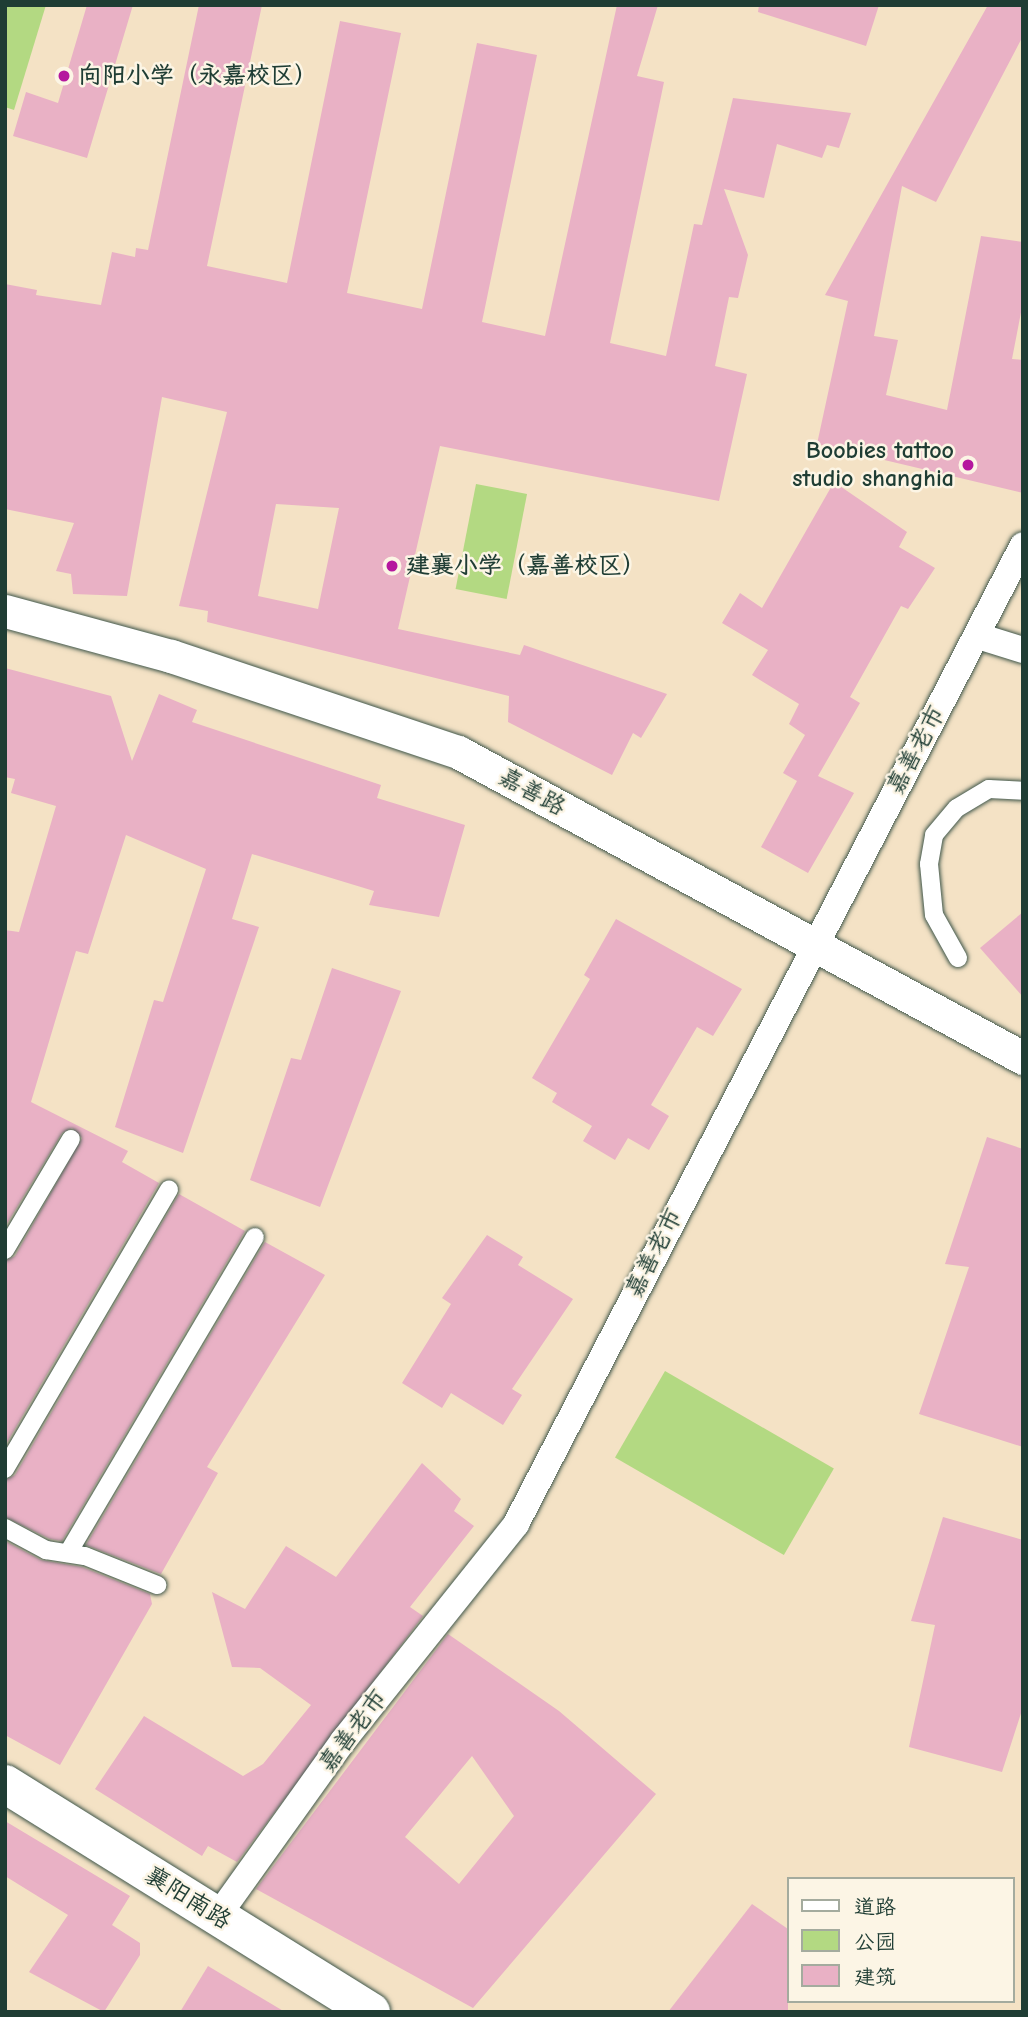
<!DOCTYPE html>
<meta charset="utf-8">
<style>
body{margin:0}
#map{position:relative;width:1028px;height:2017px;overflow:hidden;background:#f4e2c5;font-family:"Comic Neue","LXGW WenKai TC",sans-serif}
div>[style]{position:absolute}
.green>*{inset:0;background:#b3d982;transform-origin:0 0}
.building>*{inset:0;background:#e9b1c5}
.roads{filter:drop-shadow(0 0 2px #3f564a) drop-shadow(0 0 2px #3f564a)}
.service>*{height:18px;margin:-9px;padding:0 9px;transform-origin:9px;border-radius:9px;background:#fff}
.pedestrian>*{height:26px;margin:-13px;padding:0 13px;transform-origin:13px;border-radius:13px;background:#fff}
.minor>*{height:33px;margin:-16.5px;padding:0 16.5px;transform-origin:16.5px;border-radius:16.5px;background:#fff}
.tertiary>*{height:38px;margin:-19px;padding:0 19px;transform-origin:19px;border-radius:19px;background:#fff}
.dots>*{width:19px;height:19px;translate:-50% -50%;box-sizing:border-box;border:4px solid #fcf5e5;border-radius:50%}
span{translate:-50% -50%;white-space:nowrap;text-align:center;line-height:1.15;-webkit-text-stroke:5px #fcf5e5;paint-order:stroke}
.poi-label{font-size:24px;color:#1f3d34;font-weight:700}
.left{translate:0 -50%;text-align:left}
.right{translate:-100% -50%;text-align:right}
.street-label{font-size:24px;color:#1f3d34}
.frame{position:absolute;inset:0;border:7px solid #1f3d34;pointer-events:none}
.legend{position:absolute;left:787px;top:1877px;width:228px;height:126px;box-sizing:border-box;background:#fcf5e5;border:2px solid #a4ab9e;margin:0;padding:9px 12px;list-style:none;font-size:21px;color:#1f3d34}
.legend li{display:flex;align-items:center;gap:14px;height:35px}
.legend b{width:35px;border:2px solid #a4ab9e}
</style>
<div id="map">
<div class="green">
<i style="clip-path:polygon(5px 5px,46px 5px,14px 110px,5px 107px)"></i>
<i style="left:476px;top:484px;width:52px;height:107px;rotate:11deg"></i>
<i style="left:665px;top:1371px;width:195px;height:100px;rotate:30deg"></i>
</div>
<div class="building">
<i style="clip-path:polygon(87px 5px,133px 5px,87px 158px,13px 136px,26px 92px,58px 103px)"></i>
<i style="clip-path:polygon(evenodd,199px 5px,262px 5px,207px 266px,287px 283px,340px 21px,401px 33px,347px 293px,422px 309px,477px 43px,537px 55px,482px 322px,545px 336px,617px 5px,658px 5px,637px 76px,664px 82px,610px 343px,666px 356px,694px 224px,702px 225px,733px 98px,851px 113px,839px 148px,827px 145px,822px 158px,777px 144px,764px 198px,724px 189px,748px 255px,738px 298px,729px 297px,715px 366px,747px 374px,719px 501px,440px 446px,398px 629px,520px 655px,524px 645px,667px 694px,641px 738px,633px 733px,612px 775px,508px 722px,509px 696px,207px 622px,208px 611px,179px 606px,227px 412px,162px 397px,127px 596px,73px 594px,71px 574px,56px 571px,74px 523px,5px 509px,5px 284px,37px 290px,36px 295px,101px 305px,112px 252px,135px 257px,136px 248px,148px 250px,199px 5px,276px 504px,339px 508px,318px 609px,258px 596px,276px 504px)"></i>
<i style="clip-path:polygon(759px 5px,879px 5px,866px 46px,758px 12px)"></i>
<i style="clip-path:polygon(988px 5px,1023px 5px,1023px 36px,936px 202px,902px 186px,874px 336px,898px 340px,886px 395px,947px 410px,981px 236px,1023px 242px,1023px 302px,1012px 359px,1023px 360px,1023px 493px,817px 444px,848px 301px,825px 295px)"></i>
<i style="clip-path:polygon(834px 482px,907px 532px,899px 547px,935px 568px,908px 609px,901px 606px,850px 697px,860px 703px,818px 776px,854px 793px,808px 873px,761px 847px,797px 781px,783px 773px,805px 735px,789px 724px,799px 704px,752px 675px,768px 650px,722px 623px,740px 593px,762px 608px)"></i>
<i style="clip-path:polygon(5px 668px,111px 696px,132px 761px,159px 694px,197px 710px,192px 722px,381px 785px,377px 798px,465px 825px,439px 917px,369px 905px,374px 891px,252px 854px,232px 919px,259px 927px,183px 1153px,115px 1127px,154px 1000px,163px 1002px,206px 869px,126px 835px,88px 954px,76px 951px,31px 1102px,128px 1151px,122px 1162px,159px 1183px,5px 1446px,5px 1261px,15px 1256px,82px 1138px,72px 1128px,62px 1133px,5px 1227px,5px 930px,19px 932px,56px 806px,11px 793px,15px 779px,5px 777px)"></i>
<i style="clip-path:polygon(1023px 912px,1023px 997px,980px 948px)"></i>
<i style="clip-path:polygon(616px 919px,742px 989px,713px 1036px,697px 1027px,651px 1105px,669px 1116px,649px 1150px,628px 1138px,615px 1160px,583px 1141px,592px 1126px,552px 1102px,557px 1093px,532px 1078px,590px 979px,584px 975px)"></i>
<i style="clip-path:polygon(332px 968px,401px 991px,320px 1207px,250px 1180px,291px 1058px,301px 1060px)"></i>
<i style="clip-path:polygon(987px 1137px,1023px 1149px,1023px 1447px,919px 1414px,969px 1267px,945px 1264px)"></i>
<i style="clip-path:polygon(179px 1194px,245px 1231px,62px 1541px,50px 1539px,5px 1517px,5px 1480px,15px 1475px)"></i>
<i style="clip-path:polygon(487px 1235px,523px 1257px,518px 1265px,573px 1299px,512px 1389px,522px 1395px,503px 1425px,451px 1393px,442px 1408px,402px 1383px,451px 1304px,442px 1298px)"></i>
<i style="clip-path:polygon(265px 1242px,325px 1275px,207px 1467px,218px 1473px,161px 1574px,86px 1545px)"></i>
<i style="clip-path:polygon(422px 1463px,461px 1499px,454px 1511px,474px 1526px,410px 1607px,423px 1616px,237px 1862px,208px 1846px,202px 1856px,95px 1789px,144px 1716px,243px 1776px,263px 1764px,311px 1705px,260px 1668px,232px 1667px,212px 1592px,245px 1609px,286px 1546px,336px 1577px)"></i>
<i style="clip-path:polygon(943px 1517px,1023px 1540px,1023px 1707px,1002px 1772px,909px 1747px,935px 1625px,911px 1621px)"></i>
<i style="clip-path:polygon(5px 1541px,41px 1560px,82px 1567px,150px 1594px,152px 1604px,60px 1765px,5px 1735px)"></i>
<i style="clip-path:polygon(evenodd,448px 1634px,559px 1711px,656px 1794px,473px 2008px,256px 1889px,448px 1634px,472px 1756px,514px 1816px,459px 1884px,405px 1837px,472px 1756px)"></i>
<i style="clip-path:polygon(5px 1821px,130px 1896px,112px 1925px,140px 1943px,140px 1955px,104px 2012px,29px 1972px,68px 1915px,5px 1876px)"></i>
<i style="clip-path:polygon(752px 1904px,788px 1929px,788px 2012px,668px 2012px)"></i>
<i style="clip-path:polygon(208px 1966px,285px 2012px,180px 2012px)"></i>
</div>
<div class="roads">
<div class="service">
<i style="left:958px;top:958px;width:49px;rotate:-119.2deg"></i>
<i style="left:934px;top:915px;width:51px;rotate:-95.6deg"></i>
<i style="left:929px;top:864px;width:29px;rotate:-80deg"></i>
<i style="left:934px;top:835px;width:35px;rotate:-50deg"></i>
<i style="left:957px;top:808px;width:37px;rotate:-31deg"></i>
<i style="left:989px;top:789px;width:34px;rotate:3deg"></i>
<i style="left:5px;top:1250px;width:129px;rotate:-59.3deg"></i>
<i style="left:5px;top:1469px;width:324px;rotate:-59.6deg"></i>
<i style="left:5px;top:1528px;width:47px;rotate:28.2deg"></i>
<i style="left:46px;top:1550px;width:39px;rotate:9deg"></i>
<i style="left:85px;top:1556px;width:78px;rotate:21.9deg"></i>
<i style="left:68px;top:1553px;width:367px;rotate:-59.4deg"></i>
</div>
<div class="pedestrian">
<i style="left:978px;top:636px;width:47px;rotate:17.3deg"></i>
<i style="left:217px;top:1917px;width:216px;rotate:-54.4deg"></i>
<i style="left:343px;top:1741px;width:278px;rotate:-51.4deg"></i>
<i style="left:516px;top:1524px;width:1102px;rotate:-62.62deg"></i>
</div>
<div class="minor">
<i style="left:5px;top:611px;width:172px;rotate:15.2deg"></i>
<i style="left:171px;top:656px;width:303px;rotate:18.5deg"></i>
<i style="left:458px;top:752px;width:643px;rotate:28.44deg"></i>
</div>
<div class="tertiary">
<i style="left:5px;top:1784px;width:431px;rotate:31.9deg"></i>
</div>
</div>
<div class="dots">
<i style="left:64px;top:76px;background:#b5179e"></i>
<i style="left:968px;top:465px;background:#b5179e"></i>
<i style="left:392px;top:566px;background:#b5179e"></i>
</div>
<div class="poi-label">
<span class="left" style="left:78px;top:76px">向阳小学（永嘉校区）</span>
<span class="right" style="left:954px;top:465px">Boobies tattoo<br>studio shanghia</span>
<span class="left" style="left:406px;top:566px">建襄小学（嘉善校区）</span>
</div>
<div class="street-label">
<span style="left:916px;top:750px;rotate:-62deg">嘉善老市</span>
<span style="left:532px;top:792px;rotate:29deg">嘉善路</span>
<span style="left:654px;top:1253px;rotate:-63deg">嘉善老市</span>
<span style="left:353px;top:1731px;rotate:-53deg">嘉善老市</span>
<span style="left:188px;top:1898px;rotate:32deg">襄阳南路</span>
</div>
<div class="frame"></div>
<ul class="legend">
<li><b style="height:9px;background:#fff"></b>道路</li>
<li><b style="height:19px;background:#b3d982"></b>公园</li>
<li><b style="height:19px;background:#e9b1c5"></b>建筑</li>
</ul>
</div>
